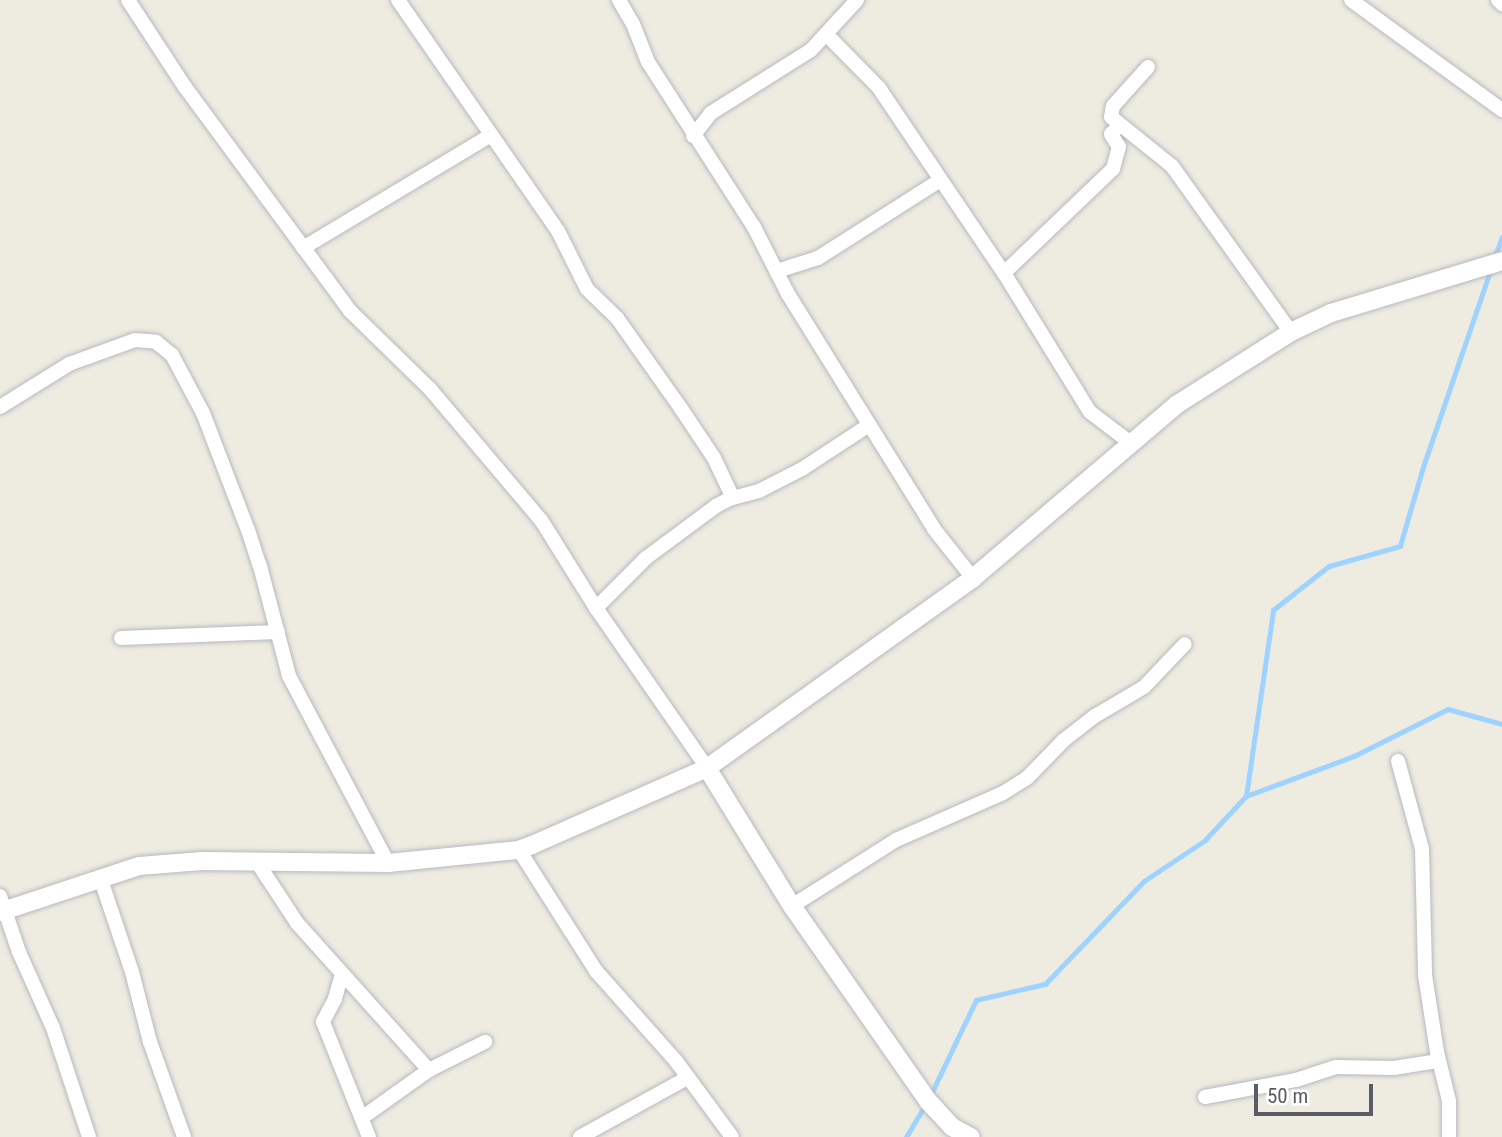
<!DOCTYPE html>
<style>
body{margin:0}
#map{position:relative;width:1502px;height:1137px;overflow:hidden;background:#eeebe1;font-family:"Roboto Condensed",sans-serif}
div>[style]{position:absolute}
.stream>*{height:4.5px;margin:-2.25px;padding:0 2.25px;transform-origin:2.25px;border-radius:2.25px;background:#9fd3ff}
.roads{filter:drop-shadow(0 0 2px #b6b9bf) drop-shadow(0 0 2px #b6b9bf)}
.minor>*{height:14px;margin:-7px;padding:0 7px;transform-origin:7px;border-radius:7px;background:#fff}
.tertiary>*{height:18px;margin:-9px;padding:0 9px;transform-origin:9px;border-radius:9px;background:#fff}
span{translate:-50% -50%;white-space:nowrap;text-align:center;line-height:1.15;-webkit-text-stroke:6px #fff;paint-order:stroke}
.scale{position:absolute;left:1254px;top:1084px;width:119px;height:32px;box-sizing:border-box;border:4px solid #595d63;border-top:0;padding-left:9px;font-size:21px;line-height:24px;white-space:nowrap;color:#595d63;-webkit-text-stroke:5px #fff;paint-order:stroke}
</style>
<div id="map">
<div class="stream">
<i style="left:1495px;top:256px;width:20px;rotate:-70deg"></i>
<i style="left:1246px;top:796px;width:188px;rotate:-81.7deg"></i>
<i style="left:1273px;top:610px;width:71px;rotate:-38.2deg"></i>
<i style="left:1329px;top:566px;width:74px;rotate:-15.7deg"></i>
<i style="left:1400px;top:546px;width:82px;rotate:-73.8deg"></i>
<i style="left:1423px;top:467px;width:207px;rotate:-71.1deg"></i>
<i style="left:931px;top:1094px;width:104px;rotate:-64.4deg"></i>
<i style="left:976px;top:1000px;width:71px;rotate:-13.1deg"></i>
<i style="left:1045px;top:984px;width:143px;rotate:-46.1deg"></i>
<i style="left:1144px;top:881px;width:72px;rotate:-33.7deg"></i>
<i style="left:1204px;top:841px;width:62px;rotate:-47deg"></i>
<i style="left:1246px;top:796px;width:115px;rotate:-20.3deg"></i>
<i style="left:1354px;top:756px;width:105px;rotate:-26.6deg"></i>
<i style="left:1448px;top:709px;width:56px;rotate:15.5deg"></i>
<i style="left:906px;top:1137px;width:37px;rotate:-59deg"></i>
</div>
<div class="roads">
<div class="minor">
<i style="left:128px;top:0;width:104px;rotate:56.8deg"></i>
<i style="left:185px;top:87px;width:278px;rotate:53.6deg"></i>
<i style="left:350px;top:311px;width:113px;rotate:44.3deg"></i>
<i style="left:431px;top:390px;width:170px;rotate:49.8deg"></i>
<i style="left:541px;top:520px;width:104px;rotate:58deg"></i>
<i style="left:596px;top:608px;width:195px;rotate:55.2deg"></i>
<i style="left:398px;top:0;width:281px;rotate:55.3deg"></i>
<i style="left:558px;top:231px;width:65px;rotate:63.4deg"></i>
<i style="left:587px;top:289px;width:42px;rotate:44deg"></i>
<i style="left:617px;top:318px;width:109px;rotate:54.7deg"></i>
<i style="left:680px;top:407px;width:61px;rotate:56.3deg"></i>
<i style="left:714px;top:458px;width:44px;rotate:64.6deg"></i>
<i style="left:619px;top:0;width:28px;rotate:60deg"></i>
<i style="left:633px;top:24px;width:41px;rotate:68.5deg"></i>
<i style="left:648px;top:62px;width:196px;rotate:57.3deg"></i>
<i style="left:754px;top:227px;width:75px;rotate:63.1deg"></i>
<i style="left:788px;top:294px;width:277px;rotate:58.1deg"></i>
<i style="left:934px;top:529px;width:63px;rotate:51.5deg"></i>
<i style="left:1351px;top:0;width:187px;rotate:36.1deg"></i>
<i style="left:1498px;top:0;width:6px;rotate:45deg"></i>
<i style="left:826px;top:34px;width:76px;rotate:45.5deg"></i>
<i style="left:879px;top:88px;width:223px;rotate:56deg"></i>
<i style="left:1004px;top:273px;width:163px;rotate:58.3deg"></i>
<i style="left:1090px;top:412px;width:53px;rotate:37.3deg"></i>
<i style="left:1148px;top:67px;width:52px;rotate:131.9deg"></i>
<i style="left:1113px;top:106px;width:11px;rotate:100deg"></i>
<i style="left:1111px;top:117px;width:78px;rotate:38.8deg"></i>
<i style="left:1172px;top:166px;width:204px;rotate:54.4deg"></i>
<i style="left:693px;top:136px;width:29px;rotate:-52deg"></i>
<i style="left:711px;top:113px;width:118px;rotate:-32.2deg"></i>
<i style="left:811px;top:50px;width:68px;rotate:-47.4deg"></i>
<i style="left:303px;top:248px;width:219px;rotate:-31deg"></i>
<i style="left:777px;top:271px;width:43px;rotate:-17.6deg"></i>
<i style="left:818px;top:258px;width:143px;rotate:-32.5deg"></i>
<i style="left:1004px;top:273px;width:151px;rotate:-43.7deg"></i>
<i style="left:1113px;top:169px;width:23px;rotate:-75deg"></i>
<i style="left:1119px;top:147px;width:15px;rotate:-122deg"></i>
<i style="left:1111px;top:134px;width:11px;rotate:-45deg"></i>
<i style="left:0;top:407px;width:81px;rotate:-31.9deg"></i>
<i style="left:69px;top:364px;width:70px;rotate:-20deg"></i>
<i style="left:135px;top:340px;width:21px;rotate:5deg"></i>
<i style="left:156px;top:342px;width:21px;rotate:39deg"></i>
<i style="left:172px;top:355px;width:66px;rotate:61.9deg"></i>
<i style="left:203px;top:413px;width:125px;rotate:69deg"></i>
<i style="left:248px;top:530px;width:38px;rotate:72deg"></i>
<i style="left:260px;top:566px;width:114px;rotate:75.2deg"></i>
<i style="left:289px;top:676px;width:212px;rotate:62.1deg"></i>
<i style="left:596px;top:608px;width:71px;rotate:-45deg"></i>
<i style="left:646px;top:558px;width:87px;rotate:-36.6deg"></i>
<i style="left:716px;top:506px;width:15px;rotate:-28deg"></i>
<i style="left:729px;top:499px;width:31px;rotate:-15deg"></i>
<i style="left:759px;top:491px;width:48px;rotate:-27.1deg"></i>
<i style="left:802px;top:469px;width:80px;rotate:-33.3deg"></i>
<i style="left:121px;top:638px;width:157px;rotate:-2.2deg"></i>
<i style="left:1398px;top:761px;width:91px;rotate:74.7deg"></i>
<i style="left:1422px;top:849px;width:126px;rotate:88.6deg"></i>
<i style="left:1425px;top:975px;width:78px;rotate:81.1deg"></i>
<i style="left:1437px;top:1052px;width:50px;rotate:76.2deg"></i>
<i style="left:1449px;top:1101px;width:36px;rotate:90deg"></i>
<i style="left:519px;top:850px;width:143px;rotate:57.5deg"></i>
<i style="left:596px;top:971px;width:120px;rotate:48.4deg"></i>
<i style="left:676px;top:1061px;width:94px;rotate:53.6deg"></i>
<i style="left:257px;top:862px;width:73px;rotate:56.7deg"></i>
<i style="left:297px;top:923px;width:198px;rotate:48.1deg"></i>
<i style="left:100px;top:877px;width:100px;rotate:71.4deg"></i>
<i style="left:132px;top:972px;width:72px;rotate:75.6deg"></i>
<i style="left:150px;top:1042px;width:101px;rotate:70.3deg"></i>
<i style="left:0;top:896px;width:59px;rotate:71.3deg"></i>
<i style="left:19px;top:952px;width:83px;rotate:65.9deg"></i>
<i style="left:53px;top:1028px;width:115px;rotate:71.7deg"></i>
<i style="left:792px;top:906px;width:123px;rotate:-32.4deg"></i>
<i style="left:896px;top:840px;width:117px;rotate:-23.7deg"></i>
<i style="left:1003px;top:793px;width:28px;rotate:-32deg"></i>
<i style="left:1027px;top:778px;width:53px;rotate:-45.8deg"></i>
<i style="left:1064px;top:740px;width:39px;rotate:-38deg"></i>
<i style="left:1095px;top:716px;width:57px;rotate:-30.6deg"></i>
<i style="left:1144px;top:687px;width:59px;rotate:-46.4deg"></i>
<i style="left:342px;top:974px;width:26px;rotate:106deg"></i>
<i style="left:335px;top:999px;width:26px;rotate:118deg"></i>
<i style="left:323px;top:1022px;width:124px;rotate:68.2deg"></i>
<i style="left:1205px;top:1097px;width:93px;rotate:-10.6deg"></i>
<i style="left:1296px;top:1080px;width:42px;rotate:-18deg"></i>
<i style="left:1336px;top:1067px;width:58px;rotate:1deg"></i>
<i style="left:1394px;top:1068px;width:45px;rotate:-9deg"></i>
<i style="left:363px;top:1117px;width:81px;rotate:-35.5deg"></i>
<i style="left:429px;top:1070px;width:63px;rotate:-26.6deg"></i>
<i style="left:580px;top:1137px;width:122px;rotate:-28.9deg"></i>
</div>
<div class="tertiary">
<i style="left:707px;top:768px;width:162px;rotate:58.4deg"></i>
<i style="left:792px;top:906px;width:238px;rotate:55.1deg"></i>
<i style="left:928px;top:1101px;width:35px;rotate:47deg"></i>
<i style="left:952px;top:1127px;width:21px;rotate:28deg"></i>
<i style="left:0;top:912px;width:146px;rotate:-18.3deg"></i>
<i style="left:139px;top:866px;width:63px;rotate:-4.5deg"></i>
<i style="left:202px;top:861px;width:186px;rotate:0.6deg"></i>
<i style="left:388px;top:863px;width:132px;rotate:-5.7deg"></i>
<i style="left:519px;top:850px;width:14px;rotate:-21deg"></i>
<i style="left:532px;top:845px;width:191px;rotate:-23.7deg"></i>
<i style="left:707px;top:768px;width:327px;rotate:-35.5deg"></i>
<i style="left:973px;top:578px;width:267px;rotate:-40.4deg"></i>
<i style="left:1176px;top:405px;width:136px;rotate:-32.4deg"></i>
<i style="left:1291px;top:332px;width:44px;rotate:-25.4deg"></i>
<i style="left:1331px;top:313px;width:179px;rotate:-16.9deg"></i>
</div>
</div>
<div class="scale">50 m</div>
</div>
